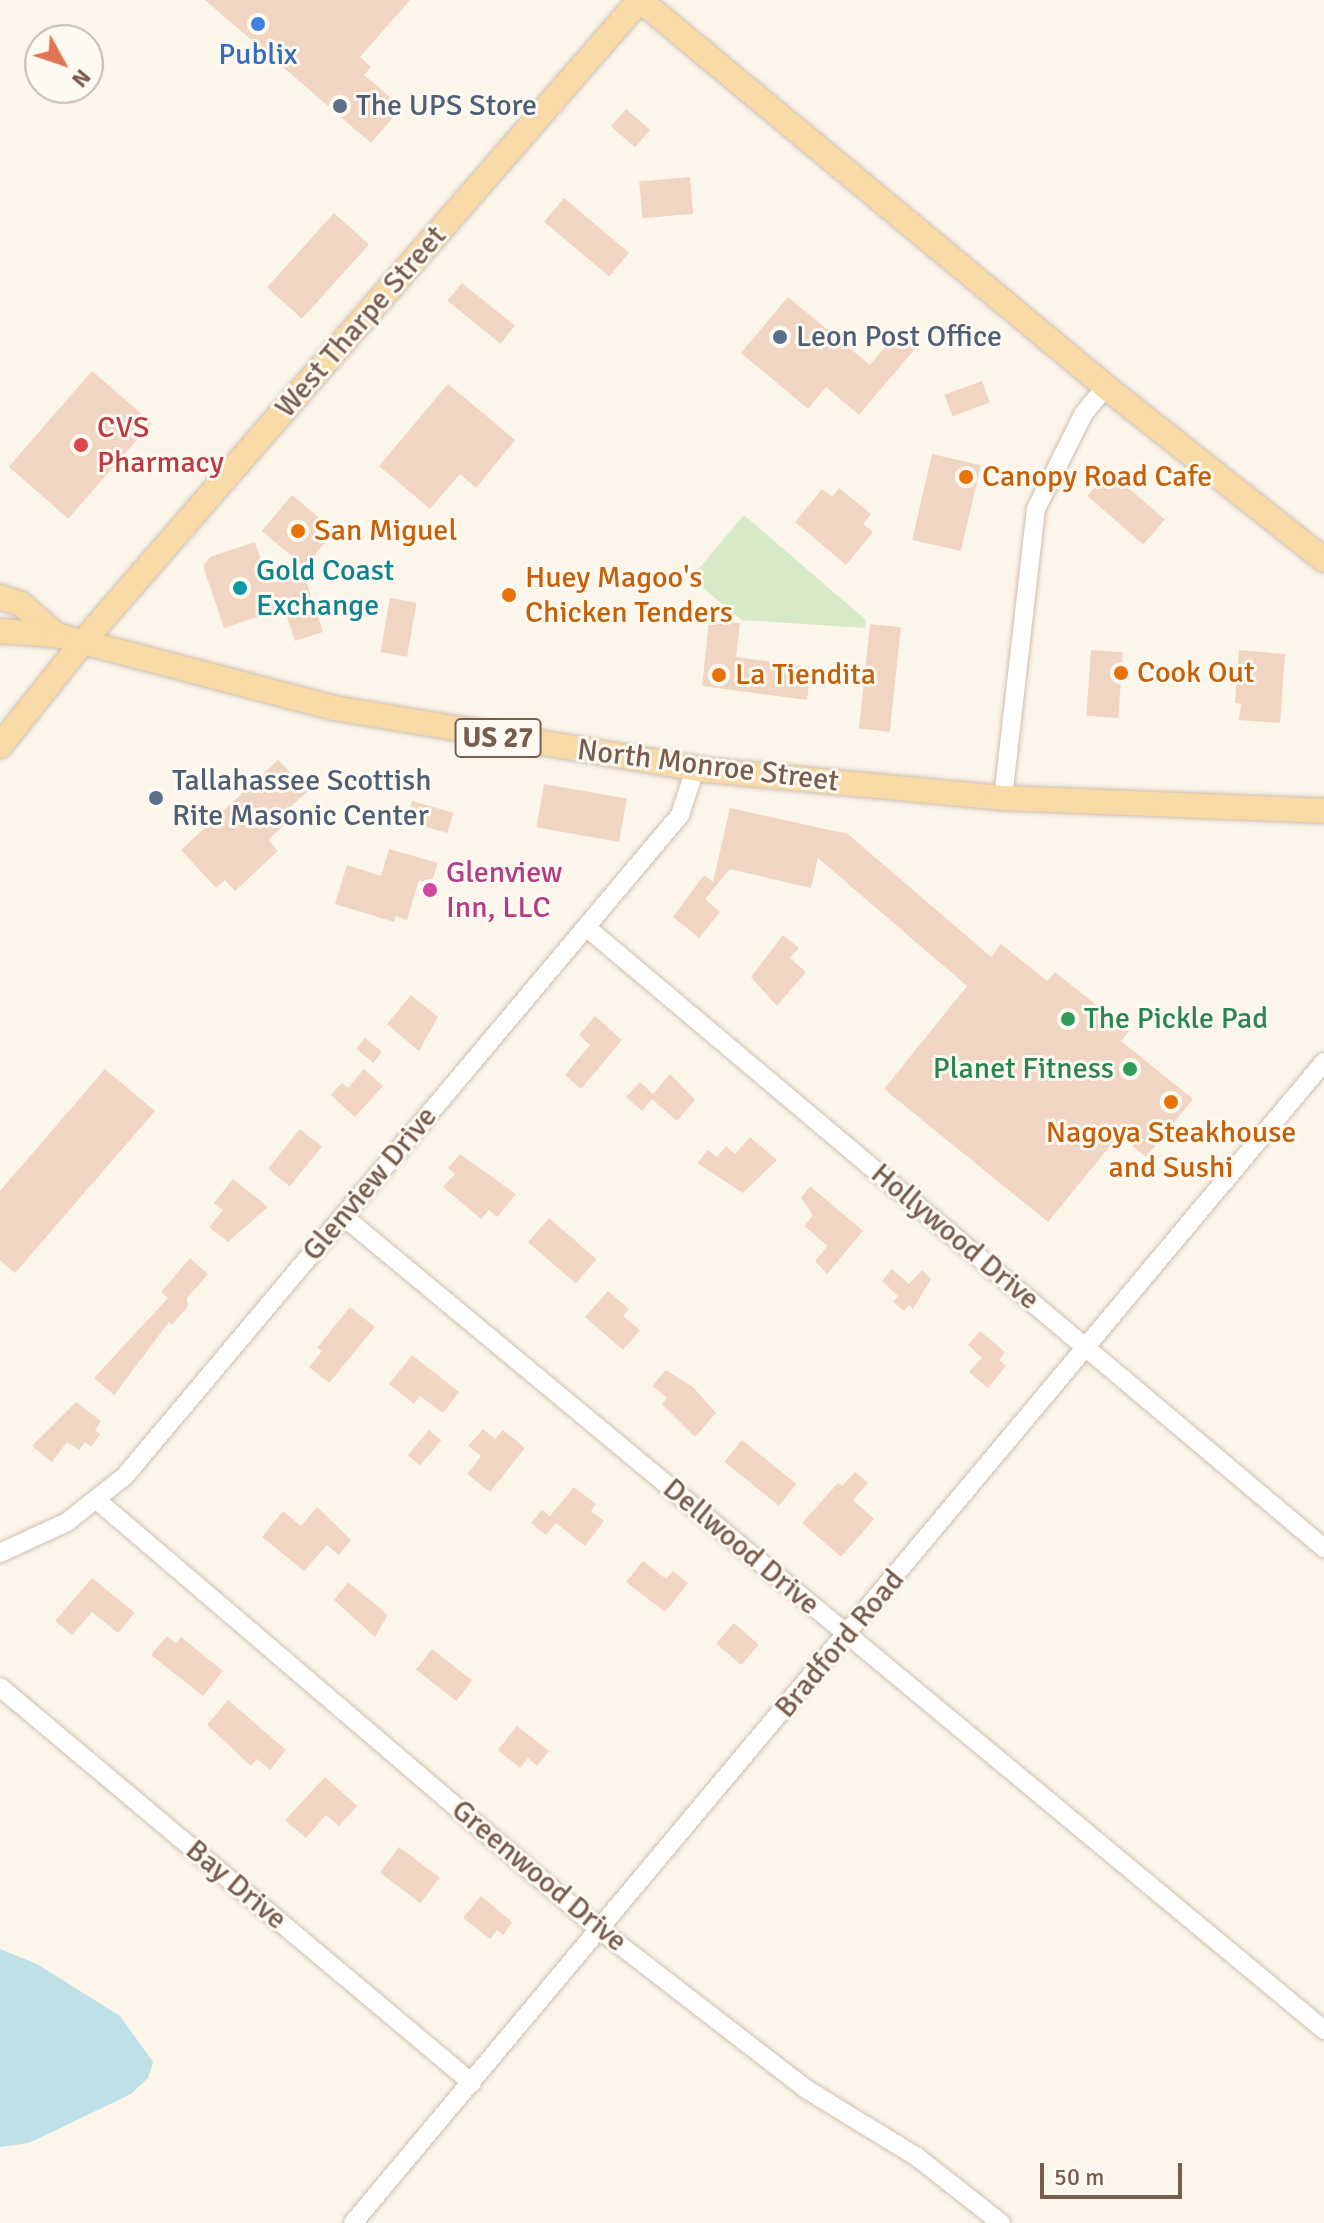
<!DOCTYPE html>
<style>
body{margin:0}
#map{position:relative;width:1324px;height:2223px;overflow:hidden;background:#fcf5ea;font-family:Signika,sans-serif}
div>[style]{position:absolute}
.green>*{inset:0;background:#d6eac8}
.water>*{inset:0;background:#bfe0e6}
.building>*{inset:0;background:#f1d5c3;transform-origin:0 0}
.roads{filter:drop-shadow(0 0 2px #cebeb0) drop-shadow(0 0 2px #cebeb0)}
.minor>*{height:18px;margin:-9px;padding:0 9px;transform-origin:9px;border-radius:9px;background:#fff}
.major>*{height:24px;margin:-12px;padding:0 12px;transform-origin:12px;border-radius:12px;background:#f8daa6}
.dots>*{width:22px;height:22px;translate:-50% -50%;box-sizing:border-box;border:4px solid #fef9f1;border-radius:50%}
span{translate:-50% -50%;white-space:nowrap;text-align:center;line-height:1.15;-webkit-text-stroke:6px #fef9f1;paint-order:stroke}
.shield-label span{padding:2px 6px;background:#fef9f1;border:2px solid;border-radius:6px;-webkit-text-stroke-width:0}
.shield-label{font-size:28px;color:#775d4e;font-weight:700}
.shop-label{font-size:30px;color:#366cbe}
.service-label{font-size:30px;color:#4e5e75}
.left{translate:0 -50%;text-align:left}
.street-label{font-size:30px;color:#775d4e}
.health-label{font-size:30px;color:#be3a42}
.food-label{font-size:30px;color:#c56008}
.culture-label{font-size:30px;color:#0d838f}
.hotel-label{font-size:30px;color:#b23c85}
.leisure-label{font-size:30px;color:#27864d}
.right{translate:-100% -50%;text-align:right}
.north{position:absolute;left:24px;top:24px;width:80px;height:80px;box-sizing:border-box;background:#fef9f1;border:2px solid #c8bbb0;border-radius:50%;rotate:130deg;font-size:22px;font-weight:700;line-height:32px;text-align:center;color:#775d4e}
.north::after{content:'';display:block;margin:auto;width:28px;height:36px;background:#e17454;clip-path:polygon(50% 0,100% 100%,50% 72%,0 100%)}
.scale{position:absolute;left:1040px;top:2163px;width:142px;height:36px;box-sizing:border-box;border:4px solid #775d4e;border-top:0;padding-left:10px;font-size:24px;line-height:28px;white-space:nowrap;color:#775d4e;-webkit-text-stroke:6px #fef9f1;paint-order:stroke}
</style>
<div id="map">
<div class="green">
<i style="clip-path:polygon(744px 515px,866px 620px,865px 628px,742px 620px,691px 578px)"></i>
</div>
<div class="water">
<i style="clip-path:polygon(0 1949px,37px 1964px,120px 2016px,153px 2062px,148px 2078px,131px 2094px,29px 2143px,0 2147px)"></i>
</div>
<div class="building">
<i style="clip-path:polygon(205px 0,410px 0,360px 57px,371px 67px,364px 75px,402px 107px,371px 143px)"></i>
<i style="left:626px;top:109px;width:32px;height:23px;rotate:41deg"></i>
<i style="left:690px;top:177px;width:37px;height:51px;rotate:85deg"></i>
<i style="left:564px;top:198px;width:85px;height:31px;rotate:40deg"></i>
<i style="left:334px;top:213px;width:47px;height:100px;rotate:42deg"></i>
<i style="left:462px;top:283px;width:68px;height:23px;rotate:39deg"></i>
<i style="clip-path:polygon(788px 297px,870px 365px,900px 329px,919px 344px,859px 415px,826px 387px,808px 409px,741px 353px)"></i>
<i style="left:92px;top:371px;width:79px;height:127px;rotate:41deg"></i>
<i style="left:982px;top:381px;width:23px;height:40px;rotate:70deg"></i>
<i style="clip-path:polygon(448px 384px,515px 440px,476px 488px,460px 474px,430px 509px,379px 466px)"></i>
<i style="left:932px;top:454px;width:50px;height:88px;rotate:13deg"></i>
<i style="left:1109px;top:471px;width:74px;height:33px;rotate:41deg"></i>
<i style="clip-path:polygon(839px 488px,871px 514px,863px 524px,873px 532px,846px 565px,795px 522px,822px 489px,832px 497px)"></i>
<i style="left:292px;top:495px;width:56px;height:47px;rotate:40deg"></i>
<i style="clip-path:polygon(255px 542px,269px 583px,303px 572px,323px 632px,295px 641px,284px 608px,224px 628px,203px 566px,210px 557px)"></i>
<i style="left:390px;top:598px;width:27px;height:55px;rotate:10deg"></i>
<i style="clip-path:polygon(709px 621px,740px 623px,736px 657px,811px 667px,807px 700px,702px 686px)"></i>
<i style="left:870px;top:624px;width:31px;height:105px;rotate:6deg"></i>
<i style="left:1091px;top:650px;width:32px;height:66px;rotate:4deg"></i>
<i style="clip-path:polygon(1239px 650px,1285px 654px,1280px 723px,1239px 720px,1241px 704px,1235px 703px)"></i>
<i style="clip-path:polygon(278px 760px,308px 791px,289px 808px,295px 815px,268px 840px,278px 851px,235px 891px,225px 880px,216px 888px,181px 850px)"></i>
<i style="left:544px;top:784px;width:84px;height:44px;rotate:10deg"></i>
<i style="left:412px;top:801px;width:43px;height:21px;rotate:16deg"></i>
<i style="clip-path:polygon(730px 808px,848px 834px,991px 957px,1001px 944px,1047px 981px,1055px 972px,1129px 1031px,1121px 1041px,1193px 1099px,1146px 1157px,1119px 1135px,1048px 1222px,884px 1089px,967px 986px,818px 858px,811px 888px,730px 869px,705px 899px,720px 912px,699px 938px,673px 917px,704px 875px,713px 882px)"></i>
<i style="clip-path:polygon(389px 849px,438px 863px,431px 884px,419px 880px,407px 920px,396px 916px,394px 922px,335px 904px,347px 865px,381px 876px)"></i>
<i style="clip-path:polygon(783px 935px,799px 948px,790px 958px,806px 972px,777px 1006px,751px 977px)"></i>
<i style="clip-path:polygon(411px 995px,438px 1017px,419px 1051px,387px 1024px)"></i>
<i style="clip-path:polygon(595px 1016px,622px 1040px,581px 1089px,565px 1075px,590px 1045px,579px 1035px)"></i>
<i style="left:365px;top:1038px;width:22px;height:14px;rotate:39deg"></i>
<i style="clip-path:polygon(105px 1069px,155px 1111px,15px 1273px,0 1260px,0 1191px)"></i>
<i style="clip-path:polygon(364px 1069px,383px 1086px,355px 1117px,331px 1095px,342px 1083px,348px 1088px)"></i>
<i style="clip-path:polygon(670px 1074px,695px 1100px,677px 1121px,652px 1099px,642px 1111px,626px 1097px,640px 1082px,653px 1094px)"></i>
<i style="left:300px;top:1129px;width:28px;height:51px;rotate:39deg"></i>
<i style="clip-path:polygon(750px 1137px,777px 1160px,743px 1193px,697px 1163px,708px 1150px,717px 1157px,726px 1146px,735px 1154px)"></i>
<i style="clip-path:polygon(460px 1154px,516px 1194px,497px 1217px,489px 1210px,481px 1219px,443px 1187px,455px 1174px,448px 1168px)"></i>
<i style="clip-path:polygon(233px 1179px,268px 1207px,228px 1242px,209px 1227px,223px 1210px,214px 1203px)"></i>
<i style="clip-path:polygon(810px 1186px,863px 1231px,827px 1274px,815px 1261px,828px 1246px,804px 1226px,813px 1215px,801px 1198px)"></i>
<i style="left:549px;top:1218px;width:63px;height:32px;rotate:41deg"></i>
<i style="clip-path:polygon(190px 1258px,208px 1274px,187px 1298px,188px 1306px,172px 1325px,169px 1322px,114px 1395px,94px 1378px,168px 1298px,161px 1292px)"></i>
<i style="clip-path:polygon(892px 1269px,909px 1284px,922px 1270px,931px 1279px,913px 1309px,909px 1305px,904px 1311px,893px 1302px,898px 1296px,882px 1281px)"></i>
<i style="clip-path:polygon(608px 1291px,629px 1309px,623px 1316px,640px 1330px,623px 1350px,585px 1317px)"></i>
<i style="clip-path:polygon(350px 1307px,375px 1327px,329px 1383px,309px 1367px,322px 1351px,317px 1348px)"></i>
<i style="clip-path:polygon(980px 1331px,1005px 1352px,999px 1360px,1006px 1366px,988px 1388px,969px 1372px,982px 1358px,968px 1345px)"></i>
<i style="clip-path:polygon(412px 1355px,459px 1392px,443px 1413px,420px 1396px,414px 1404px,389px 1384px)"></i>
<i style="clip-path:polygon(666px 1370px,693px 1387px,716px 1413px,695px 1437px,662px 1404px,667px 1398px,652px 1386px)"></i>
<i style="clip-path:polygon(76px 1402px,101px 1421px,95px 1430px,100px 1434px,91px 1447px,85px 1442px,79px 1450px,67px 1442px,52px 1462px,32px 1446px)"></i>
<i style="clip-path:polygon(483px 1429px,495px 1439px,503px 1430px,525px 1448px,490px 1492px,467px 1474px,481px 1456px,468px 1446px)"></i>
<i style="left:429px;top:1430px;width:16px;height:33px;rotate:40deg"></i>
<i style="left:742px;top:1440px;width:70px;height:28px;rotate:39deg"></i>
<i style="clip-path:polygon(855px 1472px,868px 1483px,853px 1500px,874px 1519px,841px 1557px,802px 1523px,838px 1483px,842px 1486px)"></i>
<i style="clip-path:polygon(574px 1487px,596px 1504px,591px 1511px,604px 1521px,585px 1546px,556px 1523px,546px 1535px,531px 1523px,542px 1510px,550px 1516px)"></i>
<i style="clip-path:polygon(317px 1507px,351px 1540px,339px 1555px,327px 1545px,304px 1571px,262px 1537px,283px 1511px,301px 1526px)"></i>
<i style="clip-path:polygon(643px 1561px,666px 1579px,673px 1571px,688px 1583px,665px 1612px,626px 1582px)"></i>
<i style="clip-path:polygon(92px 1578px,135px 1613px,118px 1633px,92px 1612px,72px 1635px,55px 1621px)"></i>
<i style="clip-path:polygon(348px 1582px,388px 1615px,375px 1637px,334px 1600px)"></i>
<i style="left:734px;top:1623px;width:33px;height:27px;rotate:41deg"></i>
<i style="clip-path:polygon(167px 1636px,176px 1643px,181px 1637px,223px 1671px,203px 1696px,151px 1655px)"></i>
<i style="left:432px;top:1649px;width:51px;height:26px;rotate:38deg"></i>
<i style="clip-path:polygon(228px 1700px,286px 1750px,270px 1770px,257px 1759px,251px 1766px,207px 1725px)"></i>
<i style="clip-path:polygon(517px 1726px,549px 1751px,537px 1766px,528px 1758px,520px 1768px,498px 1750px)"></i>
<i style="clip-path:polygon(325px 1777px,357px 1806px,339px 1826px,326px 1815px,306px 1838px,285px 1820px)"></i>
<i style="left:399px;top:1847px;width:51px;height:32px;rotate:37deg"></i>
<i style="clip-path:polygon(481px 1896px,512px 1922px,503px 1935px,497px 1930px,490px 1939px,463px 1918px)"></i>
</div>
<div class="roads">
<div class="minor">
<i style="left:1003px;top:798px;width:291px;rotate:-83.5deg"></i>
<i style="left:1036px;top:509px;width:107px;rotate:-63.4deg"></i>
<i style="left:1084px;top:413px;width:34px;rotate:-50deg"></i>
<i style="left:586px;top:927px;width:965px;rotate:40.08deg"></i>
<i style="left:343px;top:1216px;width:1275px;rotate:39.68deg"></i>
<i style="left:98px;top:1501px;width:659px;rotate:40.51deg"></i>
<i style="left:599px;top:1929px;width:262px;rotate:37.7deg"></i>
<i style="left:806px;top:2089px;width:130px;rotate:31.5deg"></i>
<i style="left:917px;top:2157px;width:107px;rotate:38.2deg"></i>
<i style="left:0;top:1553px;width:74px;rotate:-24.8deg"></i>
<i style="left:67px;top:1522px;width:74px;rotate:-38.4deg"></i>
<i style="left:125px;top:1476px;width:863px;rotate:-49.98deg"></i>
<i style="left:680px;top:815px;width:48px;rotate:-71.9deg"></i>
<i style="left:0;top:1687px;width:616px;rotate:40deg"></i>
<i style="left:353px;top:2223px;width:1514px;rotate:-50.09deg"></i>
</div>
<div class="major">
<i style="left:640px;top:0;width:606px;rotate:39.71deg"></i>
<i style="left:1106px;top:387px;width:278px;rotate:38.4deg"></i>
<i style="left:0;top:597px;width:22px;rotate:18deg"></i>
<i style="left:21px;top:604px;width:47px;rotate:41.5deg"></i>
<i style="left:0;top:631px;width:56px;rotate:4.1deg"></i>
<i style="left:56px;top:635px;width:287px;rotate:14.7deg"></i>
<i style="left:334px;top:708px;width:377px;rotate:9.5deg"></i>
<i style="left:706px;top:770px;width:298px;rotate:5.4deg"></i>
<i style="left:1003px;top:798px;width:321px;rotate:2.3deg"></i>
<i style="left:0;top:746px;width:132px;rotate:-51.5deg"></i>
<i style="left:82px;top:643px;width:851px;rotate:-49.05deg"></i>
</div>
</div>
<div class="dots">
<i style="left:258px;top:24px;background:#3f7fe0"></i>
<i style="left:340px;top:106px;background:#5c6f8a"></i>
<i style="left:780px;top:337px;background:#5c6f8a"></i>
<i style="left:81px;top:445px;background:#e0444e"></i>
<i style="left:966px;top:477px;background:#e8710a"></i>
<i style="left:298px;top:531px;background:#e8710a"></i>
<i style="left:240px;top:588px;background:#0f9aa8"></i>
<i style="left:509px;top:595px;background:#e8710a"></i>
<i style="left:1121px;top:673px;background:#e8710a"></i>
<i style="left:719px;top:675px;background:#e8710a"></i>
<i style="left:156px;top:798px;background:#5c6f8a"></i>
<i style="left:430px;top:890px;background:#d1479c"></i>
<i style="left:1068px;top:1019px;background:#2e9e5b"></i>
<i style="left:1130px;top:1069px;background:#2e9e5b"></i>
<i style="left:1171px;top:1102px;background:#e8710a"></i>
</div>
<div class="shield-label">
<span style="left:498px;top:738px">US 27</span>
</div>
<div class="shop-label">
<span style="left:258px;top:55px">Publix</span>
</div>
<div class="service-label">
<span class="left" style="left:356px;top:106px">The UPS Store</span>
<span class="left" style="left:796px;top:337px">Leon Post Office</span>
<span class="left" style="left:172px;top:798px">Tallahassee Scottish<br>Rite Masonic Center</span>
</div>
<div class="street-label">
<span style="left:361px;top:322px;rotate:-49deg">West Tharpe Street</span>
<span style="left:708px;top:766px;rotate:7deg">North Monroe Street</span>
<span style="left:370px;top:1184px;rotate:-50deg">Glenview Drive</span>
<span style="left:955px;top:1237px;rotate:40deg">Hollywood Drive</span>
<span style="left:741px;top:1547px;rotate:40deg">Dellwood Drive</span>
<span style="left:840px;top:1644px;rotate:-50deg">Bradford Road</span>
<span style="left:539px;top:1876px;rotate:40deg">Greenwood Drive</span>
<span style="left:236px;top:1885px;rotate:40deg">Bay Drive</span>
</div>
<div class="health-label">
<span class="left" style="left:97px;top:445px">CVS<br>Pharmacy</span>
</div>
<div class="food-label">
<span class="left" style="left:982px;top:477px">Canopy Road Cafe</span>
<span class="left" style="left:314px;top:531px">San Miguel</span>
<span class="left" style="left:525px;top:595px">Huey Magoo's<br>Chicken Tenders</span>
<span class="left" style="left:1137px;top:673px">Cook Out</span>
<span class="left" style="left:735px;top:675px">La Tiendita</span>
<span style="left:1171px;top:1150px">Nagoya Steakhouse<br>and Sushi</span>
</div>
<div class="culture-label">
<span class="left" style="left:256px;top:588px">Gold Coast<br>Exchange</span>
</div>
<div class="hotel-label">
<span class="left" style="left:446px;top:890px">Glenview<br>Inn, LLC</span>
</div>
<div class="leisure-label">
<span class="left" style="left:1084px;top:1019px">The Pickle Pad</span>
<span class="right" style="left:1114px;top:1069px">Planet Fitness</span>
</div>
<div class="north">N</div>
<div class="scale">50 m</div>
</div>
